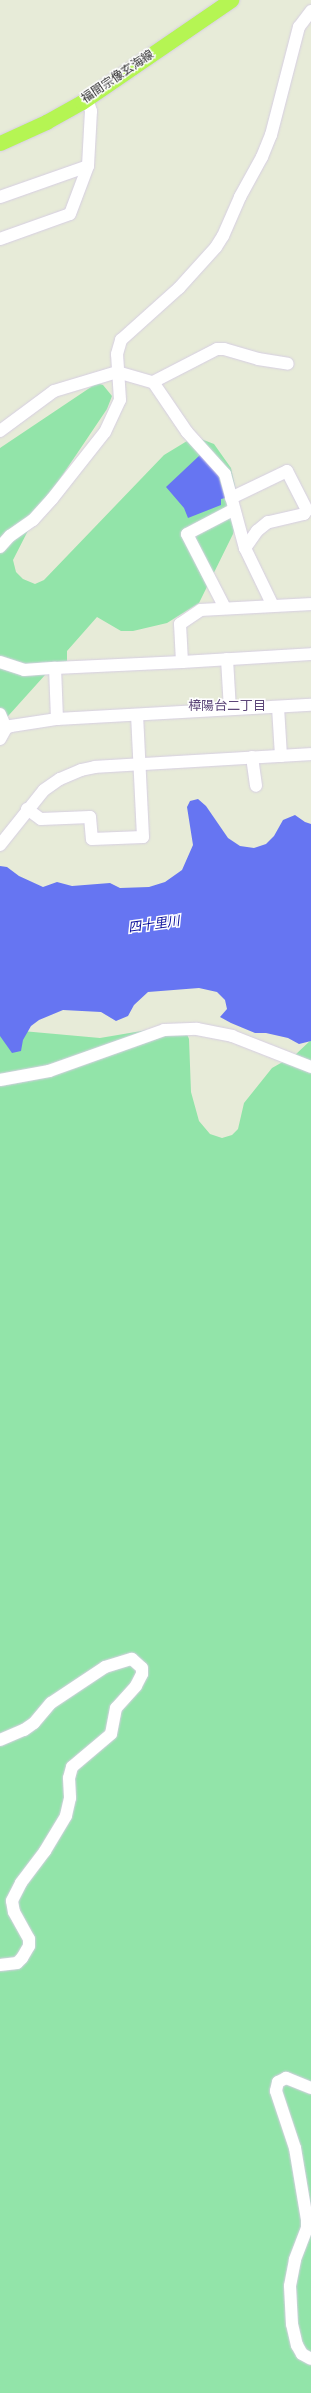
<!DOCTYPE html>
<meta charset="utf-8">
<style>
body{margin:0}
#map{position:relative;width:311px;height:2393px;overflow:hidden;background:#e7ebd8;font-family:Raleway,"Noto Sans JP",sans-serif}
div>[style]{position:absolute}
.green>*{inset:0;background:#92e4a9}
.water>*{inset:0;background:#6675f2}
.roads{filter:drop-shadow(0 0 1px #d6cee2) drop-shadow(0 0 1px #d6cee2)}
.minor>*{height:12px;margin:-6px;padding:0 6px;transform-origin:6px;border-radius:6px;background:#fff}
.major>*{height:15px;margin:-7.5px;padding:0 7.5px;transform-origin:7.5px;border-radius:7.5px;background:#b5f553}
span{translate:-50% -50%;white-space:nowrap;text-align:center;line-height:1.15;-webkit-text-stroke:3px #fff;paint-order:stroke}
.street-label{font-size:12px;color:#282828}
.neighbourhood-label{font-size:13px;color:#5d4779}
.water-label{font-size:13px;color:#080d9b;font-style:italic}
</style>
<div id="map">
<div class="green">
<i style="clip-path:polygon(97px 383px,103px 385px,112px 396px,107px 409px,37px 513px,13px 560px,16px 572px,23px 579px,35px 584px,44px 580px,164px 455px,192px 438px,201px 439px,214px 444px,231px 468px,240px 508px,233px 534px,199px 603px,167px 623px,133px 631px,121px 631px,97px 617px,67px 651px,67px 661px,54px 665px,0 725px,0 448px)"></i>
<i style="clip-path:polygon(177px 1025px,186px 1032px,189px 1039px,191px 1092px,199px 1121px,210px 1134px,222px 1138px,232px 1135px,238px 1129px,244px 1103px,272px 1068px,295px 1055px,311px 1040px,311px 2393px,0 2393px,0 1029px,100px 1038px)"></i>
</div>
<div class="water">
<i style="clip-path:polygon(200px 455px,217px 471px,225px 498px,221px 499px,221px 505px,188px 518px,184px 508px,166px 487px)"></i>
<i style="clip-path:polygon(198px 799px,206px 806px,228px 838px,240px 846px,254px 848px,266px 844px,274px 836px,283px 820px,295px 815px,305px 822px,311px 824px,311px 1041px,299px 1044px,288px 1038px,266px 1033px,255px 1033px,231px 1023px,220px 1017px,227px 1009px,225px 1000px,217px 992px,199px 988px,148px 992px,134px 1005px,128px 1016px,116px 1021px,101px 1012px,63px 1010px,39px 1020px,31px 1026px,23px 1040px,21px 1051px,12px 1053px,0 1036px,0 866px,7px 867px,19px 876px,43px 887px,57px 882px,72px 886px,110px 883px,120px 888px,149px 887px,165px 882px,182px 870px,193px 845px,187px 807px,190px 801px)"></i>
</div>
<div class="roads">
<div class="minor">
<i style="left:0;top:197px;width:93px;rotate:-19.4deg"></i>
<i style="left:0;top:239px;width:74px;rotate:-19.7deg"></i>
<i style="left:70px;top:214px;width:51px;rotate:-69.4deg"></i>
<i style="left:88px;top:166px;width:55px;rotate:-86.9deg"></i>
<i style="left:91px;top:111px;width:13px;rotate:-108deg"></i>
<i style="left:153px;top:382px;width:60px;rotate:55.8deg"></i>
<i style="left:187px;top:432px;width:57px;rotate:47.9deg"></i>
<i style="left:225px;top:474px;width:77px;rotate:74.9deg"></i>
<i style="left:245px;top:548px;width:64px;rotate:64.2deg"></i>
<i style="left:0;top:431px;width:67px;rotate:-36.5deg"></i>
<i style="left:54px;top:391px;width:66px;rotate:-16.8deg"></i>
<i style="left:117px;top:372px;width:37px;rotate:16deg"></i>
<i style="left:153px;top:382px;width:72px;rotate:-27.3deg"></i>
<i style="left:217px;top:349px;width:7px"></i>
<i style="left:224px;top:349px;width:35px;rotate:16deg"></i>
<i style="left:258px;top:359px;width:30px;rotate:9deg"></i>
<i style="left:231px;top:498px;width:62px;rotate:-25.7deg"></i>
<i style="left:287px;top:471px;width:44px;rotate:62.9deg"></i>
<i style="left:307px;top:510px;width:5px;rotate:127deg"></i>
<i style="left:304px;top:514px;width:37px;rotate:167deg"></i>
<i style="left:268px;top:522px;width:14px;rotate:141deg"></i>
<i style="left:257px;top:531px;width:21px;rotate:125deg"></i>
<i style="left:0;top:547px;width:15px;rotate:-48deg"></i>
<i style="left:10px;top:536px;width:28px;rotate:-35deg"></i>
<i style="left:33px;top:520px;width:28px;rotate:-48deg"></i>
<i style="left:52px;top:499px;width:85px;rotate:-51.7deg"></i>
<i style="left:105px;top:432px;width:35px;rotate:-65deg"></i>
<i style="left:120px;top:400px;width:46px;rotate:-93.7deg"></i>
<i style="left:117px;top:354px;width:15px;rotate:-74deg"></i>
<i style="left:121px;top:340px;width:78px;rotate:-41.9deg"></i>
<i style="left:179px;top:288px;width:55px;rotate:-47.9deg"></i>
<i style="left:216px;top:247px;width:13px;rotate:-58deg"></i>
<i style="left:223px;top:236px;width:43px;rotate:-66.4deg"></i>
<i style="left:240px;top:197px;width:46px;rotate:-61.2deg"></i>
<i style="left:262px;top:157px;width:24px;rotate:-68deg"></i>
<i style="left:271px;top:135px;width:112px;rotate:-75.5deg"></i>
<i style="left:299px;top:27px;width:20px;rotate:-53deg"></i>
<i style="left:225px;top:608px;width:83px;rotate:-117.2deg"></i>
<i style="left:187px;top:534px;width:52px;rotate:-27.6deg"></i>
<i style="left:227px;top:659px;width:50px;rotate:86.6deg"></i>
<i style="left:0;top:662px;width:25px;rotate:18deg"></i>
<i style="left:24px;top:670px;width:31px;rotate:-4deg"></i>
<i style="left:182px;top:662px;width:129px;rotate:-3.5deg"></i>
<i style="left:278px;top:707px;width:49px;rotate:86.5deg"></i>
<i style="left:0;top:714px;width:15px;rotate:67deg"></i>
<i style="left:57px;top:719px;width:51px;rotate:-92.2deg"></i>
<i style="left:55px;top:668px;width:127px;rotate:-2.7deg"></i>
<i style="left:182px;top:662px;width:38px;rotate:-93deg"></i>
<i style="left:180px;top:624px;width:25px;rotate:-34deg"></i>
<i style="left:201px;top:610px;width:110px;rotate:-3.1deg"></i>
<i style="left:0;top:739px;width:13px;rotate:-61deg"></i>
<i style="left:6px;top:728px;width:5px;rotate:-22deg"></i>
<i style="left:11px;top:726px;width:47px;rotate:-8.7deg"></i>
<i style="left:57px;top:719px;width:254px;rotate:-3.2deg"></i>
<i style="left:252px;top:757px;width:29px;rotate:82deg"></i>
<i style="left:27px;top:809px;width:17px;rotate:36deg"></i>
<i style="left:41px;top:819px;width:49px;rotate:-2.3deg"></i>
<i style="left:90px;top:817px;width:22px;rotate:85deg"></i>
<i style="left:92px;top:839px;width:51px;rotate:-2.2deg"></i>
<i style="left:143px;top:837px;width:122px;rotate:-92.8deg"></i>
<i style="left:0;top:845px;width:70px;rotate:-51.3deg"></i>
<i style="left:44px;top:790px;width:19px;rotate:-35deg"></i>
<i style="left:60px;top:779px;width:23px;rotate:-23deg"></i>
<i style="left:81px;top:770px;width:14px;rotate:-12deg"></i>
<i style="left:95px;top:767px;width:216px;rotate:-3.4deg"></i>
<i style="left:0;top:1080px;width:50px;rotate:-10.4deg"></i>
<i style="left:49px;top:1071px;width:122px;rotate:-19.6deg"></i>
<i style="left:164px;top:1030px;width:33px;rotate:-2deg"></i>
<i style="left:197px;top:1029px;width:36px;rotate:11deg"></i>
<i style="left:232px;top:1036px;width:85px;rotate:21.4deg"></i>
<i style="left:0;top:1740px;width:26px;rotate:-23deg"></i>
<i style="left:24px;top:1730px;width:12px;rotate:-35deg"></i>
<i style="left:34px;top:1723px;width:26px;rotate:-50deg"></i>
<i style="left:51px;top:1703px;width:65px;rotate:-33.7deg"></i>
<i style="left:105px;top:1667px;width:28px;rotate:-17deg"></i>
<i style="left:132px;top:1659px;width:13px;rotate:42deg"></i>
<i style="left:142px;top:1668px;width:6px;rotate:90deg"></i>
<i style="left:142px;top:1674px;width:13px;rotate:117deg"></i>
<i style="left:136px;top:1686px;width:30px;rotate:132deg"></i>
<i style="left:116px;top:1708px;width:26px;rotate:101deg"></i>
<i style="left:111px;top:1734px;width:51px;rotate:139.8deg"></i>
<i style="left:72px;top:1767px;width:11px;rotate:105deg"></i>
<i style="left:69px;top:1778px;width:20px;rotate:87deg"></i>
<i style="left:70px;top:1798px;width:18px;rotate:103deg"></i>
<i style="left:66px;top:1816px;width:41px;rotate:121deg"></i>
<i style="left:45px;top:1851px;width:40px;rotate:127deg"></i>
<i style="left:21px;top:1883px;width:20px;rotate:117deg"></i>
<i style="left:12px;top:1901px;width:11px;rotate:80deg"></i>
<i style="left:14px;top:1912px;width:31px;rotate:61deg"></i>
<i style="left:29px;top:1939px;width:7px;rotate:90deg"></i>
<i style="left:29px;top:1946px;width:14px;rotate:120deg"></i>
<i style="left:22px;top:1958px;width:7px;rotate:135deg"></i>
<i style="left:17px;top:1963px;width:17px;rotate:173deg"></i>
<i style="left:311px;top:2088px;width:27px;rotate:-158deg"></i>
<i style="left:286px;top:2078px;width:9px;rotate:153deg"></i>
<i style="left:278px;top:2082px;width:9px;rotate:103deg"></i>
<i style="left:276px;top:2091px;width:60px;rotate:71.6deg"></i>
<i style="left:295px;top:2148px;width:73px;rotate:80.5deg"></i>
<i style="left:307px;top:2220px;width:8px;rotate:90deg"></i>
<i style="left:307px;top:2228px;width:34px;rotate:111deg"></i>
<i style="left:295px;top:2260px;width:26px;rotate:101deg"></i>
<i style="left:290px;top:2286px;width:38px;rotate:87deg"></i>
<i style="left:292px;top:2324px;width:22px;rotate:77deg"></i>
<i style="left:297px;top:2345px;width:10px;rotate:61deg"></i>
<i style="left:302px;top:2354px;width:10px;rotate:29deg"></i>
</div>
<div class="major">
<i style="left:0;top:143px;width:51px;rotate:-24.5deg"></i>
<i style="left:46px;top:122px;width:41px;rotate:-29.1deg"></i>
<i style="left:82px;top:102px;width:181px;rotate:-34.4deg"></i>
</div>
</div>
<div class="street-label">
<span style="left:118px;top:77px;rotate:-34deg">福間宗像玄海線</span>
</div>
<div class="neighbourhood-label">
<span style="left:227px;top:706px">樟陽台二丁目</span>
</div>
<div class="water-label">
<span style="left:154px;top:925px;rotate:-8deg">四十里川</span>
</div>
</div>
